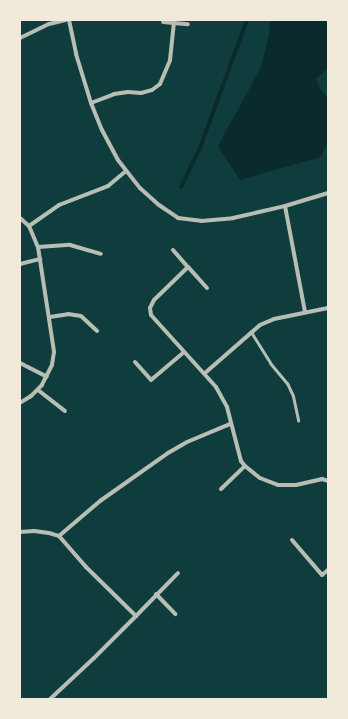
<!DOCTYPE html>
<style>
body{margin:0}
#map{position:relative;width:348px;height:719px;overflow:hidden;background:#0f3d3e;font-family:Karla,sans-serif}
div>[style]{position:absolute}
.water>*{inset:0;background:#0a2a2b}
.stream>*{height:3.5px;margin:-1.75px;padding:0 1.75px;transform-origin:1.75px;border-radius:1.75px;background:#0a2a2b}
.service>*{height:3px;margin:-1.5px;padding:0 1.5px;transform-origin:1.5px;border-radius:1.5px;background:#b8beb3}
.minor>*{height:4px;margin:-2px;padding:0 2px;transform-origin:2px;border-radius:2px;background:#b8beb3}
span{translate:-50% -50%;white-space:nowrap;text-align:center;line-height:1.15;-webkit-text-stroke:3px #f1e9da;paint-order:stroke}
.frame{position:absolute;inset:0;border:21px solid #f1e9da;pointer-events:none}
</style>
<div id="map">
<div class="water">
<i style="clip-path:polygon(270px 20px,328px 20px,328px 68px,316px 79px,321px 90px,328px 99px,328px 142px,321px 157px,240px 180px,218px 146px,261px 67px,269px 34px)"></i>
</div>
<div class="stream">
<i style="left:181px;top:187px;width:43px;rotate:-64deg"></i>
<i style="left:200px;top:148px;width:136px;rotate:-69.8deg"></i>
</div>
<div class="service">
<i style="left:251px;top:332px;width:36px;rotate:58deg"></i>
<i style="left:270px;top:363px;width:26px;rotate:50deg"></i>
<i style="left:287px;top:383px;width:14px;rotate:65deg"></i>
<i style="left:293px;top:396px;width:25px;rotate:78deg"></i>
</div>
<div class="minor">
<i style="left:69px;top:20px;width:35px;rotate:78deg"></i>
<i style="left:76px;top:54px;width:51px;rotate:73deg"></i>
<i style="left:91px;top:103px;width:29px;rotate:68deg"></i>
<i style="left:102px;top:130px;width:34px;rotate:62deg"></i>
<i style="left:118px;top:160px;width:36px;rotate:52deg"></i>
<i style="left:140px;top:188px;width:25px;rotate:42deg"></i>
<i style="left:159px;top:205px;width:23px;rotate:34deg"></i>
<i style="left:178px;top:218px;width:23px;rotate:7deg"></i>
<i style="left:201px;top:221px;width:32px;rotate:-5deg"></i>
<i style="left:233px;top:218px;width:53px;rotate:-13deg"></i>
<i style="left:285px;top:206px;width:45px;rotate:-16.8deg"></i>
<i style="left:163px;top:22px;width:25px;rotate:5deg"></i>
<i style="left:20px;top:38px;width:32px;rotate:-26deg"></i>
<i style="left:49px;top:24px;width:17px;rotate:-13deg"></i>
<i style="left:91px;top:103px;width:25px;rotate:-21deg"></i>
<i style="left:114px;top:94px;width:14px;rotate:-8deg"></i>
<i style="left:128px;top:92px;width:13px;rotate:4deg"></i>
<i style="left:141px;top:93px;width:11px;rotate:-15deg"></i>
<i style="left:152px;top:90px;width:10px;rotate:-37deg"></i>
<i style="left:160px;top:84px;width:26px;rotate:-67deg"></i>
<i style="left:170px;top:60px;width:37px;rotate:-84deg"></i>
<i style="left:285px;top:206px;width:108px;rotate:79.3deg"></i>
<i style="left:20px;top:218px;width:12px;rotate:42deg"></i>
<i style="left:29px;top:226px;width:23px;rotate:67deg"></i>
<i style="left:38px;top:247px;width:106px;rotate:81.3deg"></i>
<i style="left:54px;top:352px;width:13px;rotate:99deg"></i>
<i style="left:52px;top:365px;width:22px;rotate:117deg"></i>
<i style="left:42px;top:385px;width:16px;rotate:135deg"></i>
<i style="left:31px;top:396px;width:13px;rotate:148deg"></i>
<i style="left:29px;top:226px;width:37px;rotate:-35deg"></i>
<i style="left:59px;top:205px;width:53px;rotate:-21.2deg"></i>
<i style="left:108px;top:186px;width:23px;rotate:-40deg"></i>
<i style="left:38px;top:247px;width:32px;rotate:-4deg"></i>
<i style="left:70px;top:245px;width:32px;rotate:16deg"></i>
<i style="left:173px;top:250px;width:23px;rotate:49deg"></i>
<i style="left:20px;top:264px;width:21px;rotate:-14deg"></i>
<i style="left:207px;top:288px;width:28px;rotate:-132deg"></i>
<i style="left:188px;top:267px;width:47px;rotate:135.9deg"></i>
<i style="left:154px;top:300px;width:9px;rotate:117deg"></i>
<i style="left:150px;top:308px;width:7px;rotate:82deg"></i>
<i style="left:151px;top:315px;width:97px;rotate:47.9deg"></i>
<i style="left:216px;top:387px;width:23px;rotate:61deg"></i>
<i style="left:227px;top:407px;width:56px;rotate:75.5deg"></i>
<i style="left:241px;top:461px;width:6px;rotate:51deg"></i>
<i style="left:245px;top:466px;width:19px;rotate:39deg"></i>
<i style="left:260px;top:478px;width:19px;rotate:21deg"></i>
<i style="left:278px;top:485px;width:18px"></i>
<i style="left:296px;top:485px;width:27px;rotate:-13deg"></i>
<i style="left:322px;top:479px;width:6px;rotate:18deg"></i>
<i style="left:50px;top:317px;width:18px;rotate:-9deg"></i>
<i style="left:68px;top:314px;width:13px;rotate:9deg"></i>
<i style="left:81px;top:316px;width:22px;rotate:43deg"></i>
<i style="left:135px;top:362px;width:24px;rotate:48deg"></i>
<i style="left:151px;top:380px;width:43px;rotate:-40.3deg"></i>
<i style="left:20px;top:363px;width:30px;rotate:27deg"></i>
<i style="left:205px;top:373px;width:73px;rotate:-41.1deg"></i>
<i style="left:260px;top:325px;width:15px;rotate:-23deg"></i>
<i style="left:274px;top:319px;width:55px;rotate:-11.5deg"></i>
<i style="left:38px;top:390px;width:34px;rotate:38deg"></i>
<i style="left:221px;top:489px;width:33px;rotate:-44deg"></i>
<i style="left:20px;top:532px;width:14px;rotate:-4deg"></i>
<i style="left:34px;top:531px;width:15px;rotate:8deg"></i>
<i style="left:49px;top:533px;width:10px;rotate:17deg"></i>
<i style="left:59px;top:536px;width:41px;rotate:48.9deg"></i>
<i style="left:86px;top:567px;width:70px;rotate:44.4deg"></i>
<i style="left:136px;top:616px;width:59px;rotate:135deg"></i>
<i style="left:94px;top:658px;width:60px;rotate:137deg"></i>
<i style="left:59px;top:536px;width:54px;rotate:-40.5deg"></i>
<i style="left:100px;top:501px;width:83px;rotate:-35.2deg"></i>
<i style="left:168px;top:453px;width:22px;rotate:-30deg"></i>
<i style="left:187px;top:442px;width:47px;rotate:-22.7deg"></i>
<i style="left:292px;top:540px;width:46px;rotate:49.4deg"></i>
<i style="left:322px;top:575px;width:8px;rotate:-40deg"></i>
<i style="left:156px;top:594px;width:28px;rotate:46deg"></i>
<i style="left:136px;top:616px;width:60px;rotate:-45.7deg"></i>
</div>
<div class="frame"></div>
</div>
